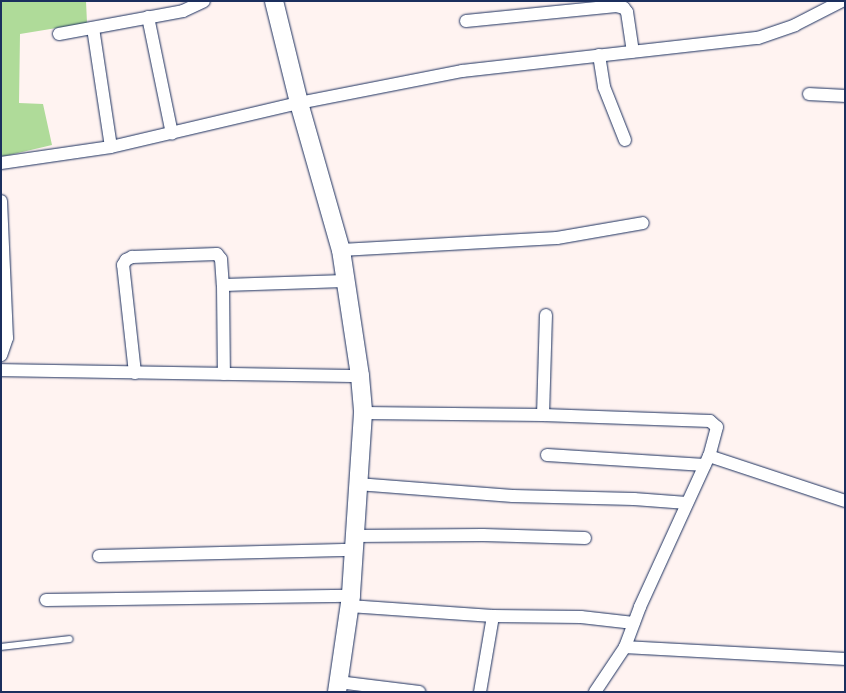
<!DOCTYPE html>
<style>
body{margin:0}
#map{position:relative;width:846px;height:693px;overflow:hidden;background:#fff3f1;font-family:Delius,sans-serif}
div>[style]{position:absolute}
.green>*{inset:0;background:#afdb99}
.roads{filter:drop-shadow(0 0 1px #1b2f5e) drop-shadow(0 0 1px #1b2f5e)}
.lane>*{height:6px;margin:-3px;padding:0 3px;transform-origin:3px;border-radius:3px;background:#fff}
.street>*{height:12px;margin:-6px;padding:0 6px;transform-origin:6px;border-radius:6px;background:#fff}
.secondary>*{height:18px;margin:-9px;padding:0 9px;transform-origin:9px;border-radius:9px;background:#fff}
span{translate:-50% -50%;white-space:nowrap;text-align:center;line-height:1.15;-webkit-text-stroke:5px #fff;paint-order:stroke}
.frame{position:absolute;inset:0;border:2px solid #1b2f5e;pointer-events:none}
</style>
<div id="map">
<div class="green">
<i style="clip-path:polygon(1px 1px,86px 1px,87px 23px,20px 34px,19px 103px,43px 104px,52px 145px,1px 157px)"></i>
</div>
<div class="roads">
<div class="lane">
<i style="left:1px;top:647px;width:69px;rotate:-6.6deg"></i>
</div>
<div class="street">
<i style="left:148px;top:17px;width:119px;rotate:78.4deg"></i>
<i style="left:466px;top:21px;width:151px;rotate:-5.7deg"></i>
<i style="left:616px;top:6px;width:8px;rotate:14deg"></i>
<i style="left:624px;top:8px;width:5px;rotate:53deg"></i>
<i style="left:627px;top:12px;width:40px;rotate:81.5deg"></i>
<i style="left:93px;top:28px;width:120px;rotate:81.4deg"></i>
<i style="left:59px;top:34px;width:126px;rotate:-10.5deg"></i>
<i style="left:183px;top:11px;width:23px;rotate:-25deg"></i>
<i style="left:599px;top:55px;width:32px;rotate:81deg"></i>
<i style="left:604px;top:87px;width:57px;rotate:68.4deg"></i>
<i style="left:809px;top:94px;width:36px;rotate:3deg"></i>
<i style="left:1px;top:163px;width:111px;rotate:-8.3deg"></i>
<i style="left:111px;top:147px;width:193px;rotate:-13.2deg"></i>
<i style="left:299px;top:103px;width:166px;rotate:-11.1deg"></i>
<i style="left:462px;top:71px;width:298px;rotate:-6.4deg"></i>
<i style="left:758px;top:38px;width:39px;rotate:-19deg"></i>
<i style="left:795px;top:25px;width:53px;rotate:-27.1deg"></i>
<i style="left:1px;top:201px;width:137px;rotate:87.5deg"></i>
<i style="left:7px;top:338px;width:18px;rotate:109deg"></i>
<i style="left:341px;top:250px;width:216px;rotate:-3.2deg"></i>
<i style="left:557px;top:238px;width:87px;rotate:-9.9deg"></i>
<i style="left:223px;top:285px;width:123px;rotate:-1.9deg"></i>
<i style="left:1px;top:370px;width:359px;rotate:1deg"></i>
<i style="left:135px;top:373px;width:109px;rotate:-96.3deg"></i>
<i style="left:123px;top:265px;width:6px;rotate:-59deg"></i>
<i style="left:126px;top:260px;width:7px;rotate:-27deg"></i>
<i style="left:132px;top:257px;width:85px;rotate:-2deg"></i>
<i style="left:217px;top:254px;width:6px;rotate:51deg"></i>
<i style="left:221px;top:259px;width:26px;rotate:86deg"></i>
<i style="left:223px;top:285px;width:89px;rotate:89.4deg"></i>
<i style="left:363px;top:413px;width:180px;rotate:0.6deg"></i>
<i style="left:543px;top:415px;width:167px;rotate:2.1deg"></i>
<i style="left:710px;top:421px;width:9px;rotate:41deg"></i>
<i style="left:717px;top:427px;width:30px;rotate:105deg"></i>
<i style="left:709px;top:456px;width:166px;rotate:114.6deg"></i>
<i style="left:640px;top:607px;width:43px;rotate:110.6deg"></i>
<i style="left:625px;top:647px;width:54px;rotate:123.7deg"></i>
<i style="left:543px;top:415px;width:100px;rotate:-88.3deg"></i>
<i style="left:547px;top:455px;width:158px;rotate:3.6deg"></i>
<i style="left:709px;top:456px;width:143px;rotate:18.3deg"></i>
<i style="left:357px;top:484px;width:156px;rotate:4.4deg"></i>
<i style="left:513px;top:496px;width:121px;rotate:1.4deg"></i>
<i style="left:634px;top:499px;width:53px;rotate:4.3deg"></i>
<i style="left:354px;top:536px;width:129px;rotate:-0.4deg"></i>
<i style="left:483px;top:535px;width:102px;rotate:1.7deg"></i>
<i style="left:99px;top:556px;width:254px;rotate:-1.4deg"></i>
<i style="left:46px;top:600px;width:305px;rotate:-0.8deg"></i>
<i style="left:349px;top:606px;width:144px;rotate:4deg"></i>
<i style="left:493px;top:616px;width:88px;rotate:0.7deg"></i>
<i style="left:581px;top:617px;width:53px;rotate:6.5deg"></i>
<i style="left:625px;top:647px;width:220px;rotate:3.1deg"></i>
<i style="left:338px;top:682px;width:82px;rotate:7deg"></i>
<i style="left:480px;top:692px;width:77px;rotate:-80.3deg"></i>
</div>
<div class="secondary">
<i style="left:274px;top:1px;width:105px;rotate:76.2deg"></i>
<i style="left:299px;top:103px;width:153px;rotate:74.1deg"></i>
<i style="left:341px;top:250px;width:127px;rotate:81.4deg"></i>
<i style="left:360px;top:376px;width:37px;rotate:85deg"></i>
<i style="left:363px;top:413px;width:183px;rotate:93.8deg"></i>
<i style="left:351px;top:596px;width:97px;rotate:98.3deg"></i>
</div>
</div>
<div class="frame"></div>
</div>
